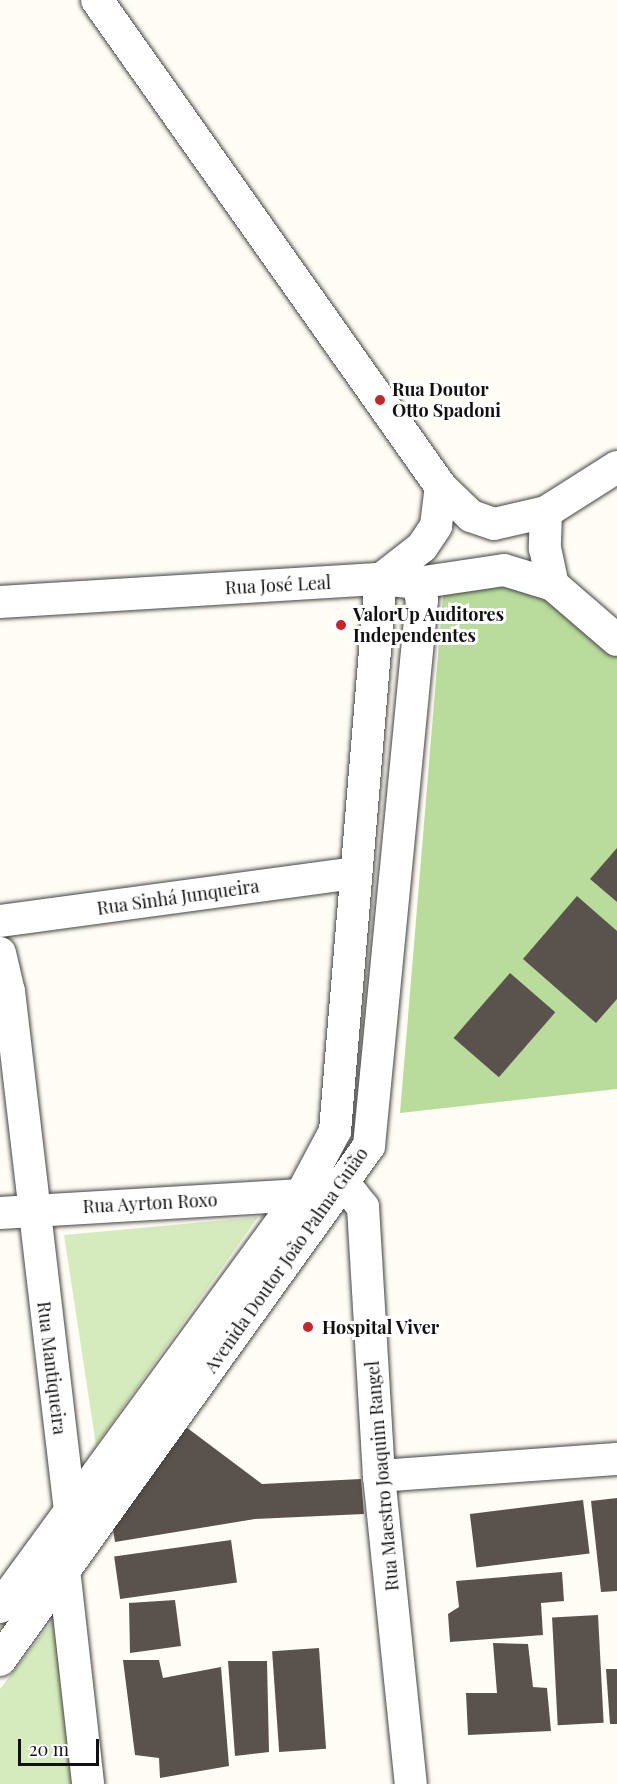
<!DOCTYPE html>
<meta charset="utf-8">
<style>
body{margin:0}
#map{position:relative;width:617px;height:1784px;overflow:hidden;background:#fffdf5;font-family:"Playfair Display",serif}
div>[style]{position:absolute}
.green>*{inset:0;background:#d5ebbd}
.forest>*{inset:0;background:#b9dc9c}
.building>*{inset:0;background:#5a524d;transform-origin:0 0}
.roads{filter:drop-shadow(0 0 2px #444) drop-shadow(0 0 2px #444)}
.street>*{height:32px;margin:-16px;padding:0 16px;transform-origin:16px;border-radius:16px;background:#fff}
.dots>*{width:16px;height:16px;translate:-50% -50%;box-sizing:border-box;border:3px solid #fff;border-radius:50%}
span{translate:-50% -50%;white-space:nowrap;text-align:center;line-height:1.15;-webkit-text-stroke:6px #fff;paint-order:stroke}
.poi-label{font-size:18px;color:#111;font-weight:700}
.left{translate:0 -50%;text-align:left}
.street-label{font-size:18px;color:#111}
.scale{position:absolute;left:18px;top:1739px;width:81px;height:27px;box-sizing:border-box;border:3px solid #111;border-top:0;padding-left:8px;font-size:18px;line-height:21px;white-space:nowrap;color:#111;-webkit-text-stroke:4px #fff;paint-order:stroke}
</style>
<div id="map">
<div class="green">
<i style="clip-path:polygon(258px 1217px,96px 1445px,64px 1235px)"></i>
<i style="clip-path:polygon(63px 1607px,76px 1784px,0 1784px,0 1689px)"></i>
</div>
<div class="forest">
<i style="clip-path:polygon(548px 581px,617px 648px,617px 1089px,400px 1113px,443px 595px)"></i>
</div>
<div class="building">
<i style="clip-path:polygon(617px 848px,617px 902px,590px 879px)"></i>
<i style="clip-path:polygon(577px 896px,617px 931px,617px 999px,596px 1023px,523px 959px)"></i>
<i style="left:510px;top:973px;width:60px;height:86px;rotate:41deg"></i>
<i style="clip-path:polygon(186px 1427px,262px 1484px,361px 1479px,364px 1514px,255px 1519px,115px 1542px,112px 1523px)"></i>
<i style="clip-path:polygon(617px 1498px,617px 1591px,601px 1592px,591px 1501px)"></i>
<i style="left:583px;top:1500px;width:54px;height:114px;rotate:83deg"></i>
<i style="left:231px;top:1540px;width:43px;height:118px;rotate:82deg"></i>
<i style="clip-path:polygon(562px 1572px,564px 1601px,541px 1603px,543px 1635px,450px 1642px,448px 1614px,459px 1607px,456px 1581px)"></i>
<i style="clip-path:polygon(175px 1600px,181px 1646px,130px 1653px,129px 1603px)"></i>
<i style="left:598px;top:1615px;width:108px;height:46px;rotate:87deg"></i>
<i style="clip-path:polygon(493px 1643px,528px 1644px,533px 1687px,547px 1688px,551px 1731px,468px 1735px,466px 1693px,497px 1693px)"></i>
<i style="left:319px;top:1648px;width:101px;height:47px;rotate:86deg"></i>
<i style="clip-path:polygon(123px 1660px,159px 1660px,163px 1678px,221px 1667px,229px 1766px,160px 1778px,159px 1758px,135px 1755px)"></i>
<i style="clip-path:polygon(228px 1661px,267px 1661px,269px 1752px,235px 1756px)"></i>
<i style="clip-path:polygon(606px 1669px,617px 1669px,617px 1724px,610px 1724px)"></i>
</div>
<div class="roads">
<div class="street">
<i style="left:97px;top:0;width:596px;rotate:54.76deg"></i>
<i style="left:441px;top:487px;width:42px;rotate:44deg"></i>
<i style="left:471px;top:516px;width:24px;rotate:19deg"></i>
<i style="left:494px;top:524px;width:53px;rotate:-13deg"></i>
<i style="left:546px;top:512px;width:84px;rotate:-32.4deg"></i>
<i style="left:546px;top:512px;width:36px;rotate:92deg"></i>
<i style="left:545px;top:548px;width:38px;rotate:78deg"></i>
<i style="left:553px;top:585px;width:84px;rotate:40.7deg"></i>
<i style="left:0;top:602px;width:382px;rotate:-3.5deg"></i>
<i style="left:381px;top:579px;width:36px;rotate:6deg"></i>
<i style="left:417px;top:583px;width:88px;rotate:-8.5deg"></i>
<i style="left:504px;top:570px;width:51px;rotate:17deg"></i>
<i style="left:0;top:921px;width:359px;rotate:-7.7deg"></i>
<i style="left:0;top:953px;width:39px;rotate:77deg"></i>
<i style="left:9px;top:991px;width:524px;rotate:83.31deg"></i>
<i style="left:70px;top:1511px;width:58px;rotate:95.9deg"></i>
<i style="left:64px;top:1569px;width:216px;rotate:83.6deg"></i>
<i style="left:0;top:1213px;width:302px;rotate:-3.4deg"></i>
<i style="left:301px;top:1195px;width:45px;rotate:-15.6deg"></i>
<i style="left:344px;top:1183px;width:31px;rotate:52deg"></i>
<i style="left:363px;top:1207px;width:269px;rotate:86.6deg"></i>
<i style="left:379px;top:1476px;width:310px;rotate:84.1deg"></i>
<i style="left:379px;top:1476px;width:239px;rotate:-4.1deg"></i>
<i style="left:0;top:1607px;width:510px;rotate:-53.85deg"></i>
<i style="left:301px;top:1195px;width:72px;rotate:-62deg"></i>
<i style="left:335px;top:1131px;width:554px;rotate:-85.24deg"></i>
<i style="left:381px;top:579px;width:52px;rotate:-38deg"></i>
<i style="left:422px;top:547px;width:25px;rotate:-56deg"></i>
<i style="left:436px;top:526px;width:39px;rotate:-83deg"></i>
<i style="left:0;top:1660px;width:633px;rotate:-54.33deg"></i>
<i style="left:369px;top:1146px;width:549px;rotate:-84.46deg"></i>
<i style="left:422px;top:600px;width:18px;rotate:-106deg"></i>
</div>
</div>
<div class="dots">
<i style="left:380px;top:400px;background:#c4262e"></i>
<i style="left:341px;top:625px;background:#c4262e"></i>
<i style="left:308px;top:1327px;background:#c4262e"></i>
</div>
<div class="poi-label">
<span class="left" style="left:392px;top:400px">Rua Doutor<br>Otto Spadoni</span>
<span class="left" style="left:353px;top:625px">ValorUp Auditores<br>Independentes</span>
<span class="left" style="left:322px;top:1327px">Hospital Viver</span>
</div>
<div class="street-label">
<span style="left:278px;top:585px;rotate:-3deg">Rua José Leal</span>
<span style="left:178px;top:897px;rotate:-8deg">Rua Sinhá Junqueira</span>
<span style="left:150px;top:1203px;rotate:-3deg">Rua Ayrton Roxo</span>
<span style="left:286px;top:1260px;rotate:-55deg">Avenida Doutor João Palma Guião</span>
<span style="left:52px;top:1368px;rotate:83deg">Rua Mantiqueira</span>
<span style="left:382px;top:1476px;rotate:-95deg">Rua Maestro Joaquim Rangel</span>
</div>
<div class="scale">20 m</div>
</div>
